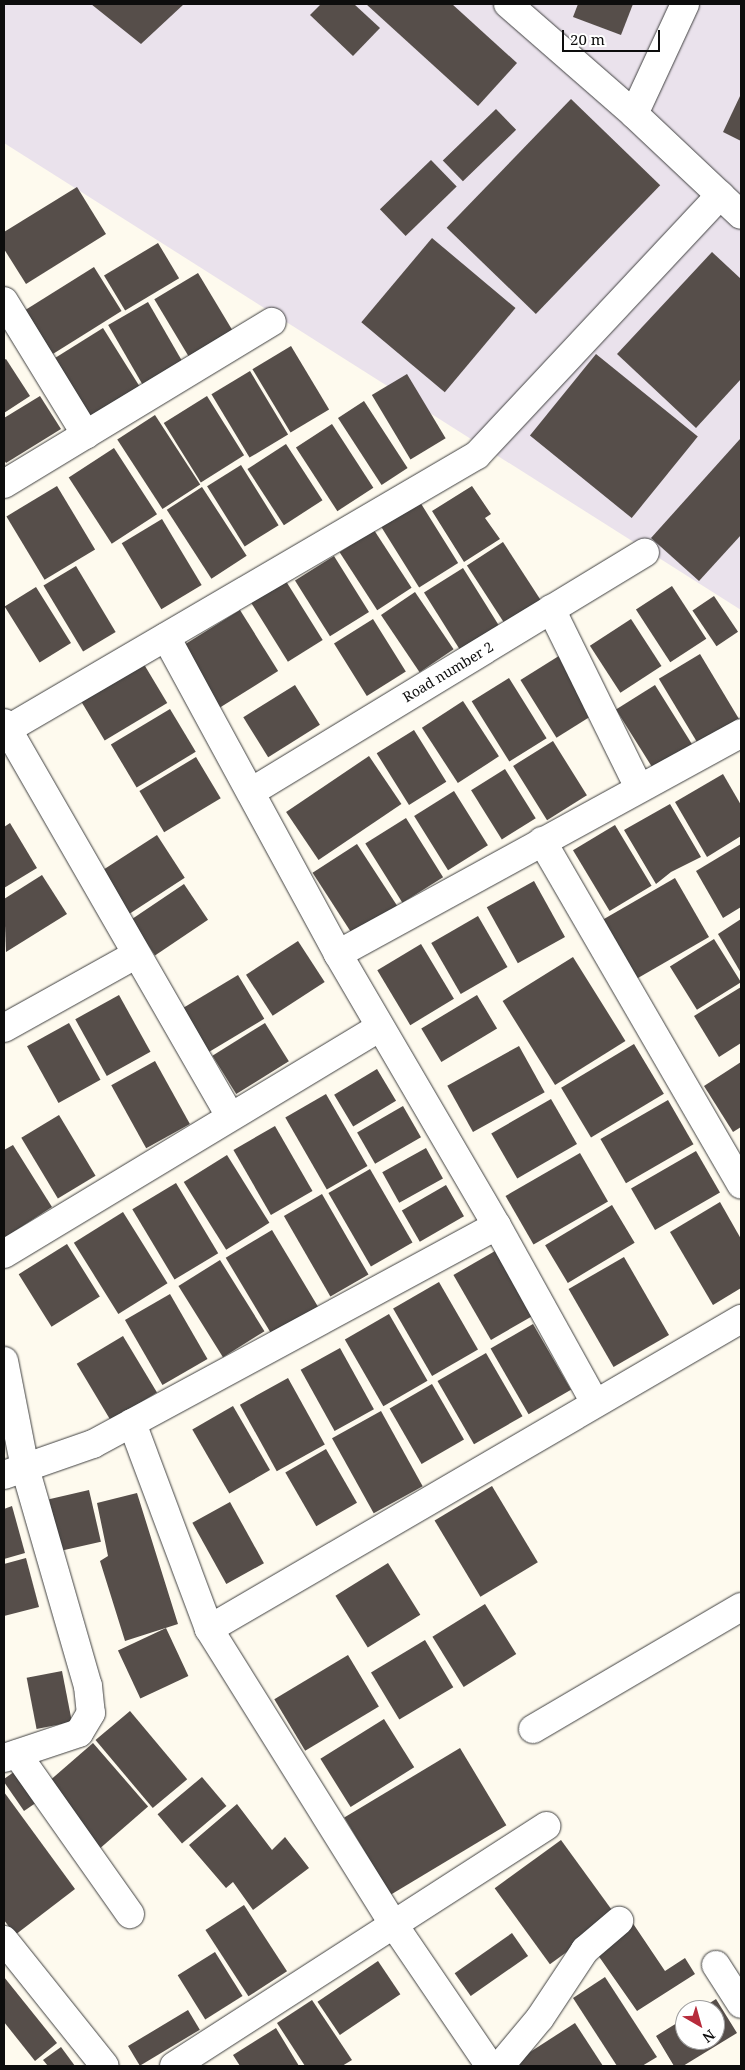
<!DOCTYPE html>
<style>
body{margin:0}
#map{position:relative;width:745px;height:2070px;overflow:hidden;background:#fefaee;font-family:"Noto Serif",serif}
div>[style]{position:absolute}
.industrial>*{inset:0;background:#eae2ec}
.building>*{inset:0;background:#564e4a;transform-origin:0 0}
.roads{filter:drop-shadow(0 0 1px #404040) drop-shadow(0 0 1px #404040)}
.minor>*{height:28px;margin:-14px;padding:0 14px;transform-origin:14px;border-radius:14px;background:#fff}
span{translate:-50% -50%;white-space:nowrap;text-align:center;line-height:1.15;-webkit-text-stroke:5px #fff;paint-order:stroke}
.street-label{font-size:14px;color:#0d0d0d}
.frame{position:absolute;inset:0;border:5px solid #0d0d0d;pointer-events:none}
.north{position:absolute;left:675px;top:2000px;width:50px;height:50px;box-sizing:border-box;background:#fff;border:1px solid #9e9e9e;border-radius:50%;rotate:142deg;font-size:14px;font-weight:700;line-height:20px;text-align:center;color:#0d0d0d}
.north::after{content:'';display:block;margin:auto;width:18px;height:22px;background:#b72b3b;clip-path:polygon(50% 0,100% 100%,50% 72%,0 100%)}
.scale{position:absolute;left:562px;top:30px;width:98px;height:22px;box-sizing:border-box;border:2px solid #0d0d0d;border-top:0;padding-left:6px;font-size:15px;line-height:18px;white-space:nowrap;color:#0d0d0d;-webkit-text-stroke:4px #fff;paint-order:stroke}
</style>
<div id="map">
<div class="industrial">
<i style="clip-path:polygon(4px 4px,741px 4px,741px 610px,4px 143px)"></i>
</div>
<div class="building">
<i style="clip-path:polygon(91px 4px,184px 4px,141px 44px)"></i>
<i style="clip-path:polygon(321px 4px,354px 4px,380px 28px,353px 56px,310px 15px)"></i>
<i style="clip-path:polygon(366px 4px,452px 4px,517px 63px,478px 106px)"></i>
<i style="clip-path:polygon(578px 4px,633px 4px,621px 35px,573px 17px)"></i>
<i style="clip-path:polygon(741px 94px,741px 141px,723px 132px)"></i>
<i style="left:571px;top:99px;width:124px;height:179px;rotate:44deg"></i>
<i style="left:496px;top:109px;width:29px;height:74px;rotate:46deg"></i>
<i style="left:431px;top:160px;width:37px;height:71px;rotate:46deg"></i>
<i style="clip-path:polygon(77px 187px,106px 234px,26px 284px,4px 249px,4px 232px)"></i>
<i style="left:432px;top:238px;width:109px;height:110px;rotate:40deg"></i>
<i style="left:158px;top:243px;width:41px;height:63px;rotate:59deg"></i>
<i style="clip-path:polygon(712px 252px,741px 279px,741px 379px,696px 428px,617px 354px)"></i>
<i style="left:94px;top:267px;width:52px;height:81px;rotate:58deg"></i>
<i style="left:198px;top:273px;width:70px;height:51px;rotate:59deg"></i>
<i style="left:148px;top:302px;width:73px;height:46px;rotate:60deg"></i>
<i style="left:103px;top:328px;width:75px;height:58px;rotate:58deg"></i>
<i style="left:291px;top:346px;width:74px;height:45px;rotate:59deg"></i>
<i style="left:596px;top:354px;width:131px;height:105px;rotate:39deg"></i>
<i style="clip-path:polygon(6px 359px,30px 396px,4px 413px,4px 360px)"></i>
<i style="left:250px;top:371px;width:74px;height:45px;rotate:59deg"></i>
<i style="left:407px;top:374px;width:75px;height:41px;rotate:59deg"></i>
<i style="clip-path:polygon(40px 396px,61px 429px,6px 463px,4px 460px,4px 418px)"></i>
<i style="left:207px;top:396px;width:70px;height:51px;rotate:58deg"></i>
<i style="left:364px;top:401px;width:80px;height:31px;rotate:57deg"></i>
<i style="left:155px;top:415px;width:83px;height:45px;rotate:57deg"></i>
<i style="left:332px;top:424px;width:76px;height:43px;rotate:57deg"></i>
<i style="clip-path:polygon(740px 439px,741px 535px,699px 581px,651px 538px)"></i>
<i style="left:286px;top:444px;width:67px;height:46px;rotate:57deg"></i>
<i style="left:114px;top:448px;width:79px;height:54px;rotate:57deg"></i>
<i style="left:241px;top:465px;width:71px;height:40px;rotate:58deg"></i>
<i style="left:57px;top:486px;width:74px;height:59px;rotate:59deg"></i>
<i style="clip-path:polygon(472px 486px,491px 514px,485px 518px,500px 539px,464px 562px,432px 511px)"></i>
<i style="left:202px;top:487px;width:82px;height:42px;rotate:57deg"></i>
<i style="left:420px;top:502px;width:72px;height:46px;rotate:58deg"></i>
<i style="left:162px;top:519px;width:77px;height:47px;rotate:59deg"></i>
<i style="left:374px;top:530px;width:69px;height:41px;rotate:57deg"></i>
<i style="left:503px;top:542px;width:73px;height:43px;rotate:57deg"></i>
<i style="left:334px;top:556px;width:66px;height:46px;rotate:58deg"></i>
<i style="left:76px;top:566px;width:77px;height:38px;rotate:59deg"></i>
<i style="left:463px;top:568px;width:71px;height:46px;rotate:58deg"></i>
<i style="left:284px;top:578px;width:73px;height:41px;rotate:58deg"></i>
<i style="left:672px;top:586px;width:63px;height:43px;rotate:57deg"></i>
<i style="left:36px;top:587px;width:66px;height:37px;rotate:58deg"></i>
<i style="left:415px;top:592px;width:69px;height:41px;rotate:56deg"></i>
<i style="left:714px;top:596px;width:43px;height:26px;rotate:56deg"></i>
<i style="left:240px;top:610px;width:72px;height:70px;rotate:58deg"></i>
<i style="left:373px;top:619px;width:62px;height:46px;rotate:58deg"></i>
<i style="left:631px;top:619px;width:56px;height:49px;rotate:57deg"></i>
<i style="left:562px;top:654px;width:68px;height:49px;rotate:58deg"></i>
<i style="left:700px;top:654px;width:76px;height:48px;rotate:59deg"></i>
<i style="left:142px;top:661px;width:49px;height:73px;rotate:59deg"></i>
<i style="left:509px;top:678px;width:71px;height:44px;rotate:58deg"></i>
<i style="left:295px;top:685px;width:47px;height:61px;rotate:58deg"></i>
<i style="left:655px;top:685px;width:72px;height:46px;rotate:58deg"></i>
<i style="left:463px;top:701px;width:66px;height:49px;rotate:57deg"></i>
<i style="left:170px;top:709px;width:50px;height:69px;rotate:59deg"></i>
<i style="left:414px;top:730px;width:61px;height:44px;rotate:58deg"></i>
<i style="left:553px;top:741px;width:64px;height:47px;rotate:58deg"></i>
<i style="left:369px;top:756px;width:58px;height:100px;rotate:56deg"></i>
<i style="left:196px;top:757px;width:48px;height:66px;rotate:59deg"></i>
<i style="left:505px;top:769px;width:58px;height:40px;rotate:58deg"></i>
<i style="clip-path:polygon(723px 774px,741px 805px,741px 836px,707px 857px,675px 802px)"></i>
<i style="left:454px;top:791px;width:64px;height:47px;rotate:58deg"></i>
<i style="clip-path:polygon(670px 804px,701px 857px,671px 872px,656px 884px,624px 830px)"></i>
<i style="left:406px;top:818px;width:70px;height:48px;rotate:58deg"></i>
<i style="clip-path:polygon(10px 823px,37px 868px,4px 888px,4px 827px)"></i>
<i style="left:615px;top:825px;width:71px;height:49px;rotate:59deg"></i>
<i style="left:157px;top:835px;width:51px;height:70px;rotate:57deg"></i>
<i style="left:357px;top:844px;width:74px;height:53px;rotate:57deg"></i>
<i style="clip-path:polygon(741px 844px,741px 907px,723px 918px,696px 871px)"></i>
<i style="clip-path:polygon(42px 875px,67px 914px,6px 952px,4px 899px)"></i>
<i style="left:675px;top:878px;width:68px;height:85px;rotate:60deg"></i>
<i style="left:534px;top:881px;width:64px;height:54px;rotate:61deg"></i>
<i style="left:184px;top:884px;width:43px;height:64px;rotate:56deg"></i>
<i style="left:478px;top:916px;width:59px;height:54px;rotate:60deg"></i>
<i style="clip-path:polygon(741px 919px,741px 973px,718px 934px)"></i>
<i style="left:714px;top:939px;width:51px;height:52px;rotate:58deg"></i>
<i style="left:298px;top:941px;width:49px;height:62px;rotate:57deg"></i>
<i style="left:421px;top:944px;width:64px;height:51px;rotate:59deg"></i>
<i style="left:573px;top:957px;width:99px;height:83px;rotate:58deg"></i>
<i style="left:238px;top:975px;width:51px;height:68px;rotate:59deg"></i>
<i style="clip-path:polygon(741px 987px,741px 1043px,719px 1057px,694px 1016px)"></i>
<i style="left:119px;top:995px;width:65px;height:50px;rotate:61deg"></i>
<i style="left:477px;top:995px;width:39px;height:65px;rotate:59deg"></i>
<i style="left:69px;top:1023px;width:65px;height:48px;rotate:61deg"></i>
<i style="left:265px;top:1023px;width:45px;height:62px;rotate:58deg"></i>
<i style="left:634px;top:1044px;width:58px;height:85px;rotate:59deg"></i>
<i style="left:519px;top:1046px;width:53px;height:82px;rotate:61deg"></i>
<i style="left:155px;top:1061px;width:72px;height:50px;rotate:61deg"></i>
<i style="clip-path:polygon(741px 1062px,741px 1127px,733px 1132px,704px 1086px)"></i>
<i style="left:377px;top:1069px;width:37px;height:50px;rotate:59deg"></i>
<i style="left:326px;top:1094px;width:83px;height:47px;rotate:60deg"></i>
<i style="left:551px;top:1099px;width:52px;height:69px;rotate:60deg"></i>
<i style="left:668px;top:1100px;width:51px;height:78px;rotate:60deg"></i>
<i style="left:403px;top:1106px;width:36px;height:53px;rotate:60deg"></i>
<i style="left:59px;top:1115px;width:71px;height:44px;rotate:59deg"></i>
<i style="left:275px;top:1126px;width:75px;height:48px;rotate:60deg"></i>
<i style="clip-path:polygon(13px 1145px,52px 1207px,4px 1238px,4px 1150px)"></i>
<i style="left:426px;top:1148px;width:35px;height:50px;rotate:61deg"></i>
<i style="left:696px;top:1151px;width:48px;height:75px;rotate:60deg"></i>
<i style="left:580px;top:1153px;width:56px;height:86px;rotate:60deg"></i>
<i style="left:227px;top:1155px;width:80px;height:51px;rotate:58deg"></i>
<i style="left:370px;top:1169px;width:85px;height:48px;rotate:60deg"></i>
<i style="left:176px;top:1183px;width:82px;height:51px;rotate:59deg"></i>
<i style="left:446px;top:1185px;width:36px;height:51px;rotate:60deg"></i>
<i style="left:322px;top:1194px;width:93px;height:44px;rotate:60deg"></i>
<i style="clip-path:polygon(720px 1202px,741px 1239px,741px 1288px,713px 1305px,670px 1232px)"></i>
<i style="left:612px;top:1205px;width:44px;height:78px;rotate:59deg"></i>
<i style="left:123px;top:1212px;width:84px;height:58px;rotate:58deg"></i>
<i style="left:272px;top:1230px;width:90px;height:54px;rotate:59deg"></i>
<i style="left:67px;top:1244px;width:62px;height:57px;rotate:58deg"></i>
<i style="left:495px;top:1251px;width:75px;height:48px;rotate:60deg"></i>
<i style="left:624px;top:1257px;width:90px;height:64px;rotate:60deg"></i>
<i style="left:220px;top:1260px;width:84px;height:49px;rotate:58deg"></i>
<i style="left:439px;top:1282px;width:78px;height:53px;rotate:60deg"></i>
<i style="left:170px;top:1294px;width:75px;height:52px;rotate:60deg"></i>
<i style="left:389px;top:1314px;width:77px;height:51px;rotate:60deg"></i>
<i style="left:533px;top:1324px;width:76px;height:49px;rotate:60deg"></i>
<i style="left:123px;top:1336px;width:66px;height:54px;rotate:59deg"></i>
<i style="left:340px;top:1348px;width:70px;height:45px;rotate:61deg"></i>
<i style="left:486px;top:1353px;width:73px;height:56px;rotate:60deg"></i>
<i style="left:288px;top:1378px;width:76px;height:55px;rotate:61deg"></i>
<i style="left:432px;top:1384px;width:64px;height:49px;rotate:60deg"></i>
<i style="left:233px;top:1406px;width:74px;height:47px;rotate:60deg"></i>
<i style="left:381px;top:1411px;width:86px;height:56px;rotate:61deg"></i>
<i style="left:326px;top:1449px;width:62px;height:47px;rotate:60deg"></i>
<i style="left:492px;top:1486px;width:89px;height:67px;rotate:59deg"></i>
<i style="left:89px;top:1490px;width:53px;height:41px;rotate:77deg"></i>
<i style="clip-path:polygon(137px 1493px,178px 1624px,125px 1641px,100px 1561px,108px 1556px,97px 1503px)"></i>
<i style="left:230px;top:1502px;width:70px;height:43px;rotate:61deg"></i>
<i style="clip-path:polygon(12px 1506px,25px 1553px,4px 1559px,4px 1509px)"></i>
<i style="clip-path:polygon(26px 1558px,39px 1607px,4px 1616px,4px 1564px)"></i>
<i style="left:388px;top:1563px;width:61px;height:62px;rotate:58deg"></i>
<i style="left:485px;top:1604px;width:59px;height:62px;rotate:58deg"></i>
<i style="left:166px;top:1628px;width:53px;height:53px;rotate:65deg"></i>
<i style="left:425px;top:1640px;width:55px;height:63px;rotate:59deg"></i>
<i style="left:348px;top:1655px;width:60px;height:86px;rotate:59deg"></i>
<i style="left:62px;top:1671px;width:52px;height:36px;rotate:79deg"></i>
<i style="left:130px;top:1711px;width:89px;height:45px;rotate:50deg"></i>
<i style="left:384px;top:1719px;width:57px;height:75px;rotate:58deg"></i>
<i style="left:93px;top:1743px;width:84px;height:64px;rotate:49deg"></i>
<i style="left:460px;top:1748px;width:90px;height:135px;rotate:59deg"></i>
<i style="clip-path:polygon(18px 1769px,40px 1800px,24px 1811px,4px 1782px,4px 1779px)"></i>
<i style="left:202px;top:1777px;width:38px;height:58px;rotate:50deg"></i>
<i style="clip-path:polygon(4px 1792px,75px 1889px,15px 1935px,4px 1920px)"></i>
<i style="clip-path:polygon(237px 1804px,272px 1850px,285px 1837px,309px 1868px,253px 1910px,233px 1882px,226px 1888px,189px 1845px)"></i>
<i style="left:561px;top:1840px;width:94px;height:82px;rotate:54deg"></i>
<i style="left:244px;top:1905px;width:79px;height:46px;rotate:57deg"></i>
<i style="clip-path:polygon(632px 1922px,665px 1971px,685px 1958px,695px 1974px,637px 2011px,593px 1948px)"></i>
<i style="left:512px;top:1933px;width:28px;height:70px;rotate:55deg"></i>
<i style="left:215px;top:1952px;width:52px;height:44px;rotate:58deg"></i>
<i style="left:378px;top:1961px;width:40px;height:73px;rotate:56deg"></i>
<i style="clip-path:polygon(4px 1977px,57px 2043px,35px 2061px,4px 2022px)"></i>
<i style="clip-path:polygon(605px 1977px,657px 2057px,642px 2066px,617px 2066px,573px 1998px)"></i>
<i style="clip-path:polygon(716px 1999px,737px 2033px,683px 2066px,674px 2066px,656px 2036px,685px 2018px,685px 2040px,715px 2040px,715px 2010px,699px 2010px)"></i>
<i style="clip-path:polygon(312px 2000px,352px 2060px,342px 2066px,305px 2066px,277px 2023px)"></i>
<i style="left:188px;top:2010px;width:23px;height:70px;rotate:59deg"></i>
<i style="clip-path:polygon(575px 2023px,603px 2066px,515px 2066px,513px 2063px)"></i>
<i style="clip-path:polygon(276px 2028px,299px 2066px,240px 2066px,233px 2055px)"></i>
<i style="clip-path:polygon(61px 2047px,75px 2066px,48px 2066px,43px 2060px)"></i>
</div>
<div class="roads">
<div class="minor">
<i style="left:508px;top:4px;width:167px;rotate:41.1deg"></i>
<i style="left:634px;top:114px;width:147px;rotate:43.3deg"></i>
<i style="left:634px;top:114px;width:121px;rotate:-65.1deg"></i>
<i style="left:4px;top:301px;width:157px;rotate:58.5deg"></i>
<i style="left:4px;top:484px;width:313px;rotate:-31.2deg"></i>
<i style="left:551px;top:609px;width:199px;rotate:63.8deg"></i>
<i style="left:166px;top:637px;width:361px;rotate:61.5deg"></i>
<i style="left:338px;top:954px;width:315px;rotate:59.7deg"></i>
<i style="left:497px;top:1226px;width:202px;rotate:61deg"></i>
<i style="left:4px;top:723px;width:453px;rotate:60.1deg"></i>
<i style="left:8px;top:729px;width:543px;rotate:-30.29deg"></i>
<i style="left:477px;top:455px;width:356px;rotate:-46.9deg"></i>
<i style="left:251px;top:792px;width:461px;rotate:-31.3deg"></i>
<i style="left:542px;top:841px;width:397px;rotate:59.9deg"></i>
<i style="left:338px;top:954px;width:460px;rotate:-28.7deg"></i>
<i style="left:4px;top:1028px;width:150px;rotate:-29.1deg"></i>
<i style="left:4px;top:1254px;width:439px;rotate:-31.1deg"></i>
<i style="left:4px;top:1361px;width:109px;rotate:78.9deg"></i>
<i style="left:25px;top:1468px;width:227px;rotate:73.9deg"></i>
<i style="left:88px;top:1686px;width:27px;rotate:84deg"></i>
<i style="left:91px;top:1713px;width:23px;rotate:121deg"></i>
<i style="left:79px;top:1733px;width:79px;rotate:161.6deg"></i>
<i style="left:132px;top:1423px;width:220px;rotate:69.5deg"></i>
<i style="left:209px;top:1629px;width:349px;rotate:58deg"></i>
<i style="left:394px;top:1925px;width:171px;rotate:55.8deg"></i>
<i style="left:4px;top:1475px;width:94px;rotate:-19.2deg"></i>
<i style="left:93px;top:1444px;width:459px;rotate:-28.4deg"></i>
<i style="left:209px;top:1629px;width:616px;rotate:-30.23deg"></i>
<i style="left:533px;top:1729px;width:241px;rotate:-30.4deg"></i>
<i style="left:17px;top:1754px;width:196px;rotate:54.8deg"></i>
<i style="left:4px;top:1940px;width:161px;rotate:51.3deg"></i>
<i style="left:716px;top:1965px;width:46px;rotate:57.3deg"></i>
<i style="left:174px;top:2066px;width:443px;rotate:-32.8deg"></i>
<i style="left:500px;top:2066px;width:62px;rotate:-50.2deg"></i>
<i style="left:540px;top:2018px;width:82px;rotate:-56.5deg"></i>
<i style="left:585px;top:1950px;width:45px;rotate:-40.5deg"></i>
</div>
</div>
<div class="street-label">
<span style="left:448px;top:672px;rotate:-31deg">Road number 2</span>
</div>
<div class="frame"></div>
<div class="north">N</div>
<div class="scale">20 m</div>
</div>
